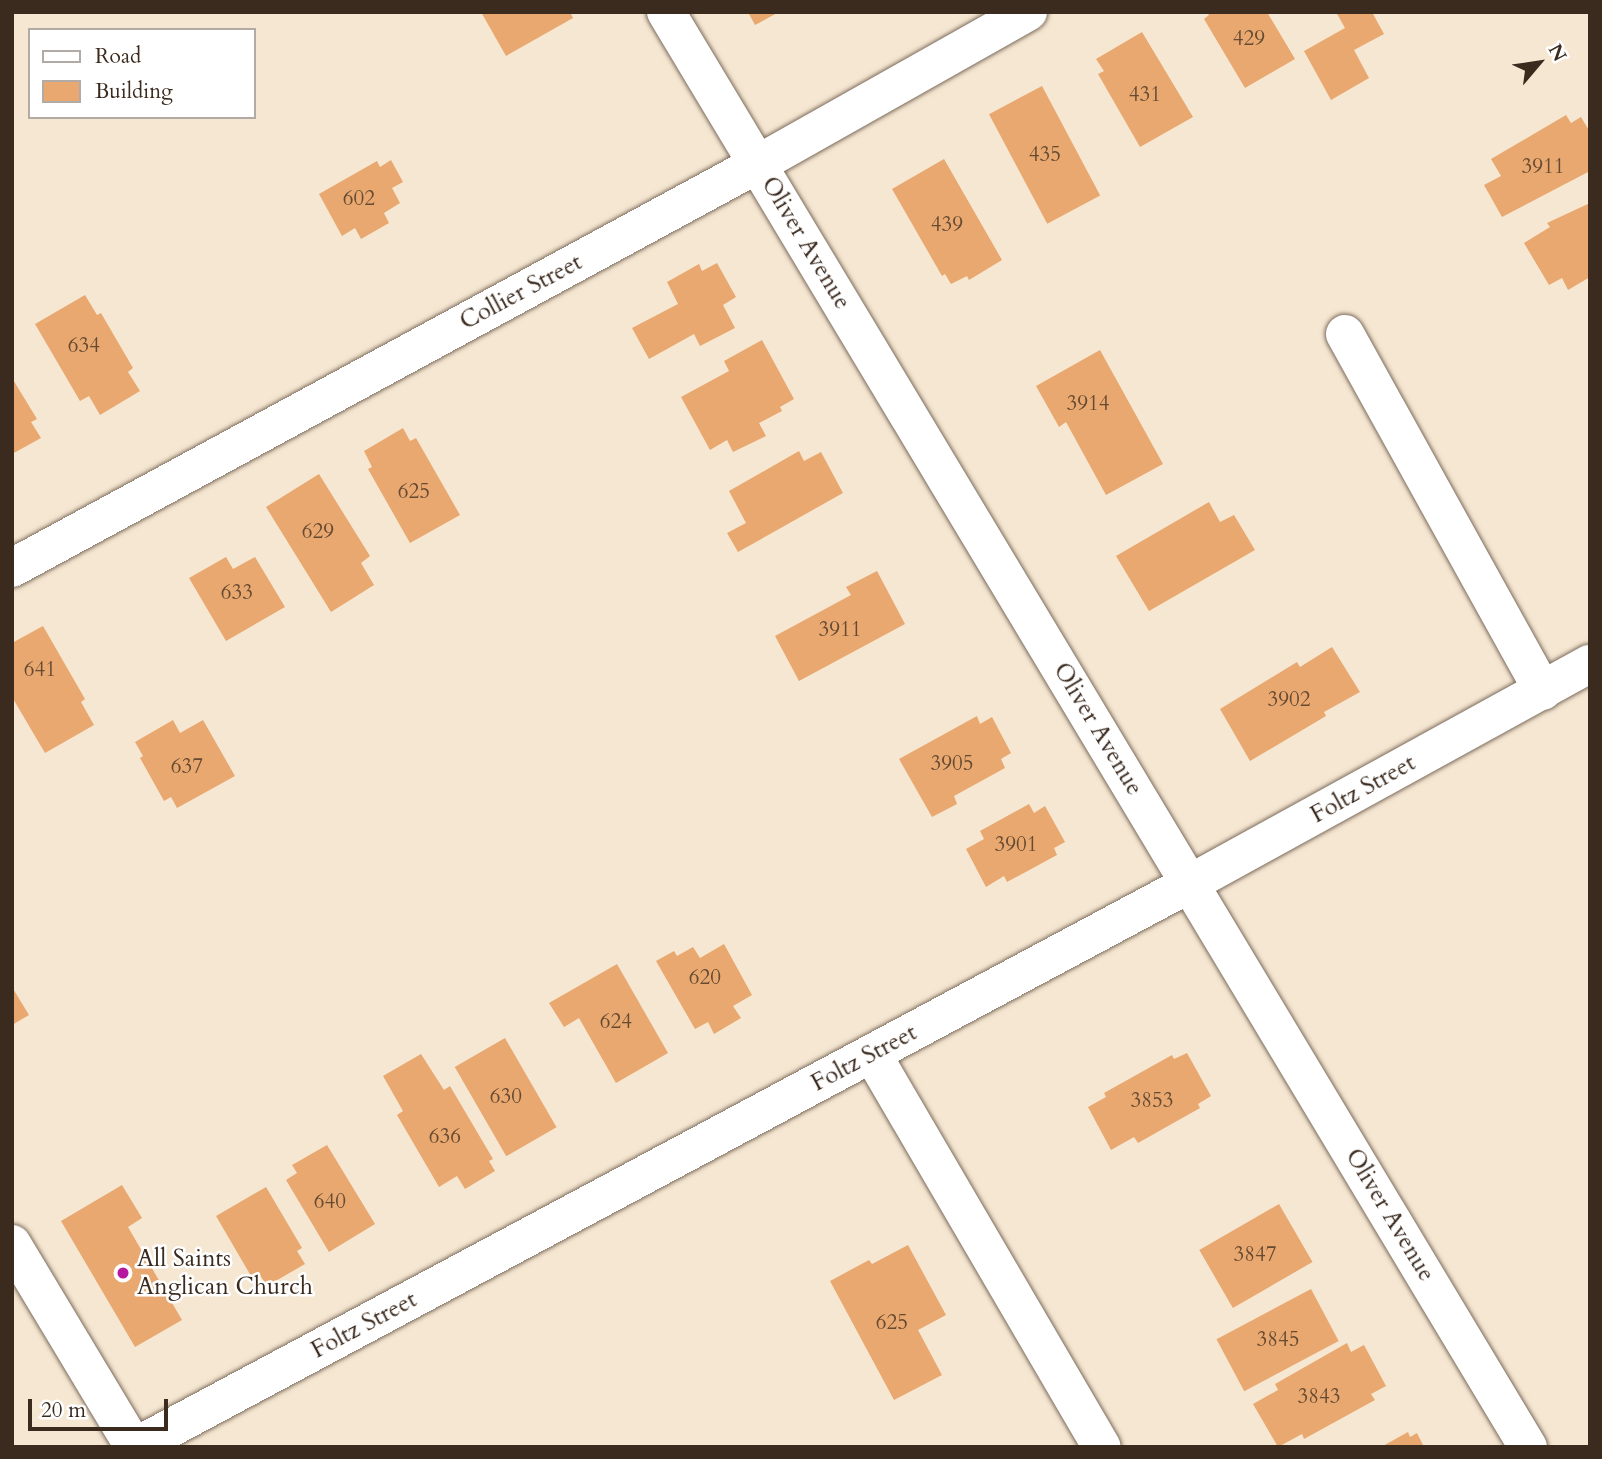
<!DOCTYPE html>
<style>
body{margin:0}
#map{position:relative;width:1602px;height:1459px;overflow:hidden;background:#f6e7d2;font-family:Cardo,serif}
div>[style]{position:absolute}
.building>*{inset:0;background:#e8a86f;transform-origin:0 0}
.roads{filter:drop-shadow(0 0 2px #7c6c5d) drop-shadow(0 0 2px #7c6c5d)}
.minor>*{height:38px;margin:-19px;padding:0 19px;transform-origin:19px;border-radius:19px;background:#fff}
.dots>*{width:19px;height:19px;translate:-50% -50%;box-sizing:border-box;border:4px solid #fff;border-radius:50%}
span{translate:-50% -50%;white-space:nowrap;text-align:center;line-height:1.15;-webkit-text-stroke:5px #fff;paint-order:stroke}
.number-label{font-size:21px;color:#664a32}
.number-label span{-webkit-text-stroke-width:0}
.street-label{font-size:24px;color:#3b2a1e}
.poi-label{font-size:24px;color:#3b2a1e}
.left{translate:0 -50%;text-align:left}
.frame{position:absolute;inset:0;border:14px solid #3b2a1e;pointer-events:none}
.legend{position:absolute;left:28px;top:28px;width:228px;height:91px;box-sizing:border-box;background:#fff;border:2px solid #b1aaa5;margin:0;padding:9px 12px;list-style:none;font-size:21px;color:#3b2a1e}
.legend li{display:flex;align-items:center;gap:14px;height:35px}
.legend b{width:35px;border:2px solid #b1aaa5}
.north{position:absolute;left:1504px;top:28px;width:70px;height:70px;-webkit-text-stroke:5px #fff;paint-order:stroke;rotate:61deg;font-size:19px;font-weight:700;line-height:28px;text-align:center;color:#3b2a1e}
.north::after{content:'';display:block;margin:auto;width:24px;height:32px;background:#3b2a1e;clip-path:polygon(50% 0,100% 100%,50% 72%,0 100%)}
.scale{position:absolute;left:28px;top:1399px;width:140px;height:32px;box-sizing:border-box;border:4px solid #3b2a1e;border-top:0;padding-left:9px;font-size:21px;line-height:24px;white-space:nowrap;color:#3b2a1e;-webkit-text-stroke:5px #fff;paint-order:stroke}
</style>
<div id="map">
<div class="building">
<i style="clip-path:polygon(481px 12px,570px 12px,573px 18px,506px 56px)"></i>
<i style="clip-path:polygon(748px 12px,779px 12px,755px 25px)"></i>
<i style="clip-path:polygon(1207px 12px,1267px 12px,1295px 59px,1245px 88px,1204px 19px,1209px 15px)"></i>
<i style="clip-path:polygon(1336px 12px,1372px 12px,1384px 34px,1354px 50px,1369px 78px,1331px 100px,1304px 51px,1345px 28px)"></i>
<i style="clip-path:polygon(1142px 32px,1193px 117px,1140px 147px,1098px 74px,1104px 71px,1096px 59px)"></i>
<i style="left:1042px;top:86px;width:124px;height:60px;rotate:62deg"></i>
<i style="clip-path:polygon(1566px 115px,1571px 123px,1581px 117px,1590px 132px,1590px 171px,1502px 217px,1484px 185px,1501px 176px,1491px 159px)"></i>
<i style="clip-path:polygon(944px 159px,1002px 260px,969px 280px,967px 276px,951px 284px,945px 274px,942px 276px,892px 189px)"></i>
<i style="clip-path:polygon(391px 160px,403px 182px,392px 188px,400px 203px,384px 213px,389px 223px,361px 239px,355px 228px,342px 236px,319px 194px,377px 161px,380px 167px)"></i>
<i style="clip-path:polygon(1590px 203px,1590px 277px,1568px 290px,1562px 278px,1549px 285px,1524px 243px,1550px 227px,1547px 223px)"></i>
<i style="clip-path:polygon(717px 263px,736px 297px,723px 305px,735px 328px,700px 346px,694px 334px,649px 359px,632px 328px,678px 304px,667px 282px,699px 264px,702px 271px)"></i>
<i style="clip-path:polygon(85px 295px,97px 315px,101px 313px,133px 368px,128px 372px,140px 391px,100px 415px,89px 396px,80px 401px,35px 324px)"></i>
<i style="clip-path:polygon(762px 340px,794px 399px,780px 407px,782px 411px,759px 423px,766px 436px,733px 452px,727px 440px,710px 450px,681px 397px,729px 371px,724px 361px)"></i>
<i style="clip-path:polygon(1100px 350px,1163px 464px,1106px 495px,1066px 422px,1059px 427px,1036px 386px)"></i>
<i style="clip-path:polygon(12px 378px,37px 419px,31px 422px,41px 438px,12px 454px)"></i>
<i style="clip-path:polygon(403px 428px,410px 441px,416px 438px,460px 515px,410px 543px,368px 469px,372px 467px,364px 451px)"></i>
<i style="clip-path:polygon(799px 451px,804px 461px,821px 452px,843px 493px,738px 552px,727px 533px,746px 523px,729px 491px)"></i>
<i style="clip-path:polygon(319px 474px,370px 556px,361px 563px,374px 585px,331px 612px,266px 507px)"></i>
<i style="clip-path:polygon(1209px 502px,1220px 522px,1234px 515px,1255px 550px,1149px 611px,1116px 556px)"></i>
<i style="clip-path:polygon(226px 557px,233px 569px,255px 557px,285px 607px,226px 641px,189px 578px)"></i>
<i style="clip-path:polygon(877px 571px,905px 624px,799px 681px,775px 636px,851px 595px,846px 587px)"></i>
<i style="clip-path:polygon(43px 626px,85px 699px,81px 702px,94px 725px,45px 753px,12px 697px,12px 643px)"></i>
<i style="clip-path:polygon(1332px 647px,1360px 692px,1324px 712px,1326px 716px,1250px 761px,1220px 709px,1297px 662px,1300px 667px)"></i>
<i style="clip-path:polygon(977px 716px,980px 724px,992px 717px,1011px 753px,1001px 759px,1005px 768px,954px 796px,957px 804px,932px 817px,899px 759px)"></i>
<i style="clip-path:polygon(173px 720px,180px 733px,203px 720px,235px 776px,177px 808px,171px 797px,164px 801px,140px 758px,143px 756px,135px 742px)"></i>
<i style="clip-path:polygon(1029px 804px,1034px 813px,1045px 806px,1065px 842px,1054px 848px,1057px 855px,1007px 882px,1004px 876px,986px 887px,966px 849px,984px 839px,980px 831px)"></i>
<i style="clip-path:polygon(724px 944px,752px 995px,733px 1006px,741px 1018px,714px 1034px,708px 1022px,695px 1029px,656px 961px,674px 951px,677px 956px,693px 947px,700px 958px)"></i>
<i style="clip-path:polygon(617px 964px,668px 1053px,616px 1083px,579px 1018px,564px 1027px,549px 1003px)"></i>
<i style="clip-path:polygon(12px 987px,29px 1015px,12px 1025px)"></i>
<i style="left:505px;top:1038px;width:103px;height:58px;rotate:60deg"></i>
<i style="clip-path:polygon(1187px 1053px,1211px 1096px,1198px 1104px,1200px 1108px,1138px 1143px,1134px 1137px,1111px 1150px,1088px 1107px,1106px 1097px,1104px 1093px,1172px 1055px,1174px 1059px)"></i>
<i style="clip-path:polygon(421px 1054px,444px 1090px,450px 1086px,493px 1159px,489px 1161px,495px 1171px,465px 1189px,457px 1176px,439px 1187px,397px 1115px,403px 1111px,383px 1076px)"></i>
<i style="clip-path:polygon(327px 1145px,375px 1224px,329px 1252px,286px 1180px,297px 1173px,292px 1165px)"></i>
<i style="clip-path:polygon(122px 1185px,142px 1218px,128px 1227px,182px 1320px,135px 1347px,61px 1221px)"></i>
<i style="clip-path:polygon(266px 1187px,302px 1248px,297px 1251px,305px 1264px,267px 1286px,258px 1272px,251px 1276px,216px 1216px)"></i>
<i style="left:1279px;top:1204px;width:67px;height:92px;rotate:60deg"></i>
<i style="clip-path:polygon(908px 1245px,946px 1315px,918px 1330px,942px 1375px,894px 1400px,830px 1281px,869px 1260px,872px 1264px)"></i>
<i style="left:1311px;top:1289px;width:59px;height:107px;rotate:62deg"></i>
<i style="clip-path:polygon(1347px 1343px,1351px 1352px,1364px 1345px,1386px 1386px,1371px 1394px,1375px 1400px,1304px 1439px,1302px 1434px,1278px 1447px,1253px 1404px,1278px 1390px,1275px 1384px)"></i>
<i style="clip-path:polygon(1408px 1432px,1410px 1437px,1417px 1433px,1424px 1447px,1381px 1447px)"></i>
</div>
<div class="roads">
<div class="minor">
<i style="left:666px;top:12px;width:1674px;rotate:59.01deg"></i>
<i style="left:1345px;top:334px;width:408px;rotate:61deg"></i>
<i style="left:12px;top:568px;width:848px;rotate:-28.44deg"></i>
<i style="left:758px;top:164px;width:310px;rotate:-29.4deg"></i>
<i style="left:872px;top:1054px;width:455px;rotate:59.7deg"></i>
<i style="left:12px;top:1244px;width:237px;rotate:59deg"></i>
<i style="left:135px;top:1447px;width:1197px;rotate:-28.11deg"></i>
<i style="left:1191px;top:883px;width:455px;rotate:-28.8deg"></i>
</div>
</div>
<div class="dots">
<i style="left:123px;top:1273px;background:#b5179e"></i>
</div>
<div class="number-label">
<span style="left:1249px;top:39px">429</span>
<span style="left:1145px;top:95px">431</span>
<span style="left:1045px;top:155px">435</span>
<span style="left:1543px;top:167px">3911</span>
<span style="left:359px;top:199px">602</span>
<span style="left:947px;top:225px">439</span>
<span style="left:84px;top:346px">634</span>
<span style="left:1088px;top:404px">3914</span>
<span style="left:414px;top:492px">625</span>
<span style="left:318px;top:532px">629</span>
<span style="left:237px;top:593px">633</span>
<span style="left:840px;top:630px">3911</span>
<span style="left:40px;top:670px">641</span>
<span style="left:1289px;top:700px">3902</span>
<span style="left:952px;top:764px">3905</span>
<span style="left:187px;top:767px">637</span>
<span style="left:1016px;top:845px">3901</span>
<span style="left:705px;top:978px">620</span>
<span style="left:616px;top:1022px">624</span>
<span style="left:506px;top:1097px">630</span>
<span style="left:1152px;top:1101px">3853</span>
<span style="left:445px;top:1137px">636</span>
<span style="left:330px;top:1202px">640</span>
<span style="left:1255px;top:1255px">3847</span>
<span style="left:892px;top:1323px">625</span>
<span style="left:1278px;top:1340px">3845</span>
<span style="left:1319px;top:1397px">3843</span>
</div>
<div class="street-label">
<span style="left:806px;top:243px;rotate:59deg">Oliver Avenue</span>
<span style="left:521px;top:292px;rotate:-28deg">Collier Street</span>
<span style="left:1098px;top:729px;rotate:59deg">Oliver Avenue</span>
<span style="left:1363px;top:789px;rotate:-29deg">Foltz Street</span>
<span style="left:864px;top:1058px;rotate:-28deg">Foltz Street</span>
<span style="left:1390px;top:1215px;rotate:59deg">Oliver Avenue</span>
<span style="left:364px;top:1325px;rotate:-28deg">Foltz Street</span>
</div>
<div class="poi-label">
<span class="left" style="left:137px;top:1273px">All Saints<br>Anglican Church</span>
</div>
<div class="frame"></div>
<ul class="legend">
<li><b style="height:9px;background:#fff"></b>Road</li>
<li><b style="height:19px;background:#e8a86f"></b>Building</li>
</ul>
<div class="north">N</div>
<div class="scale">20 m</div>
</div>
